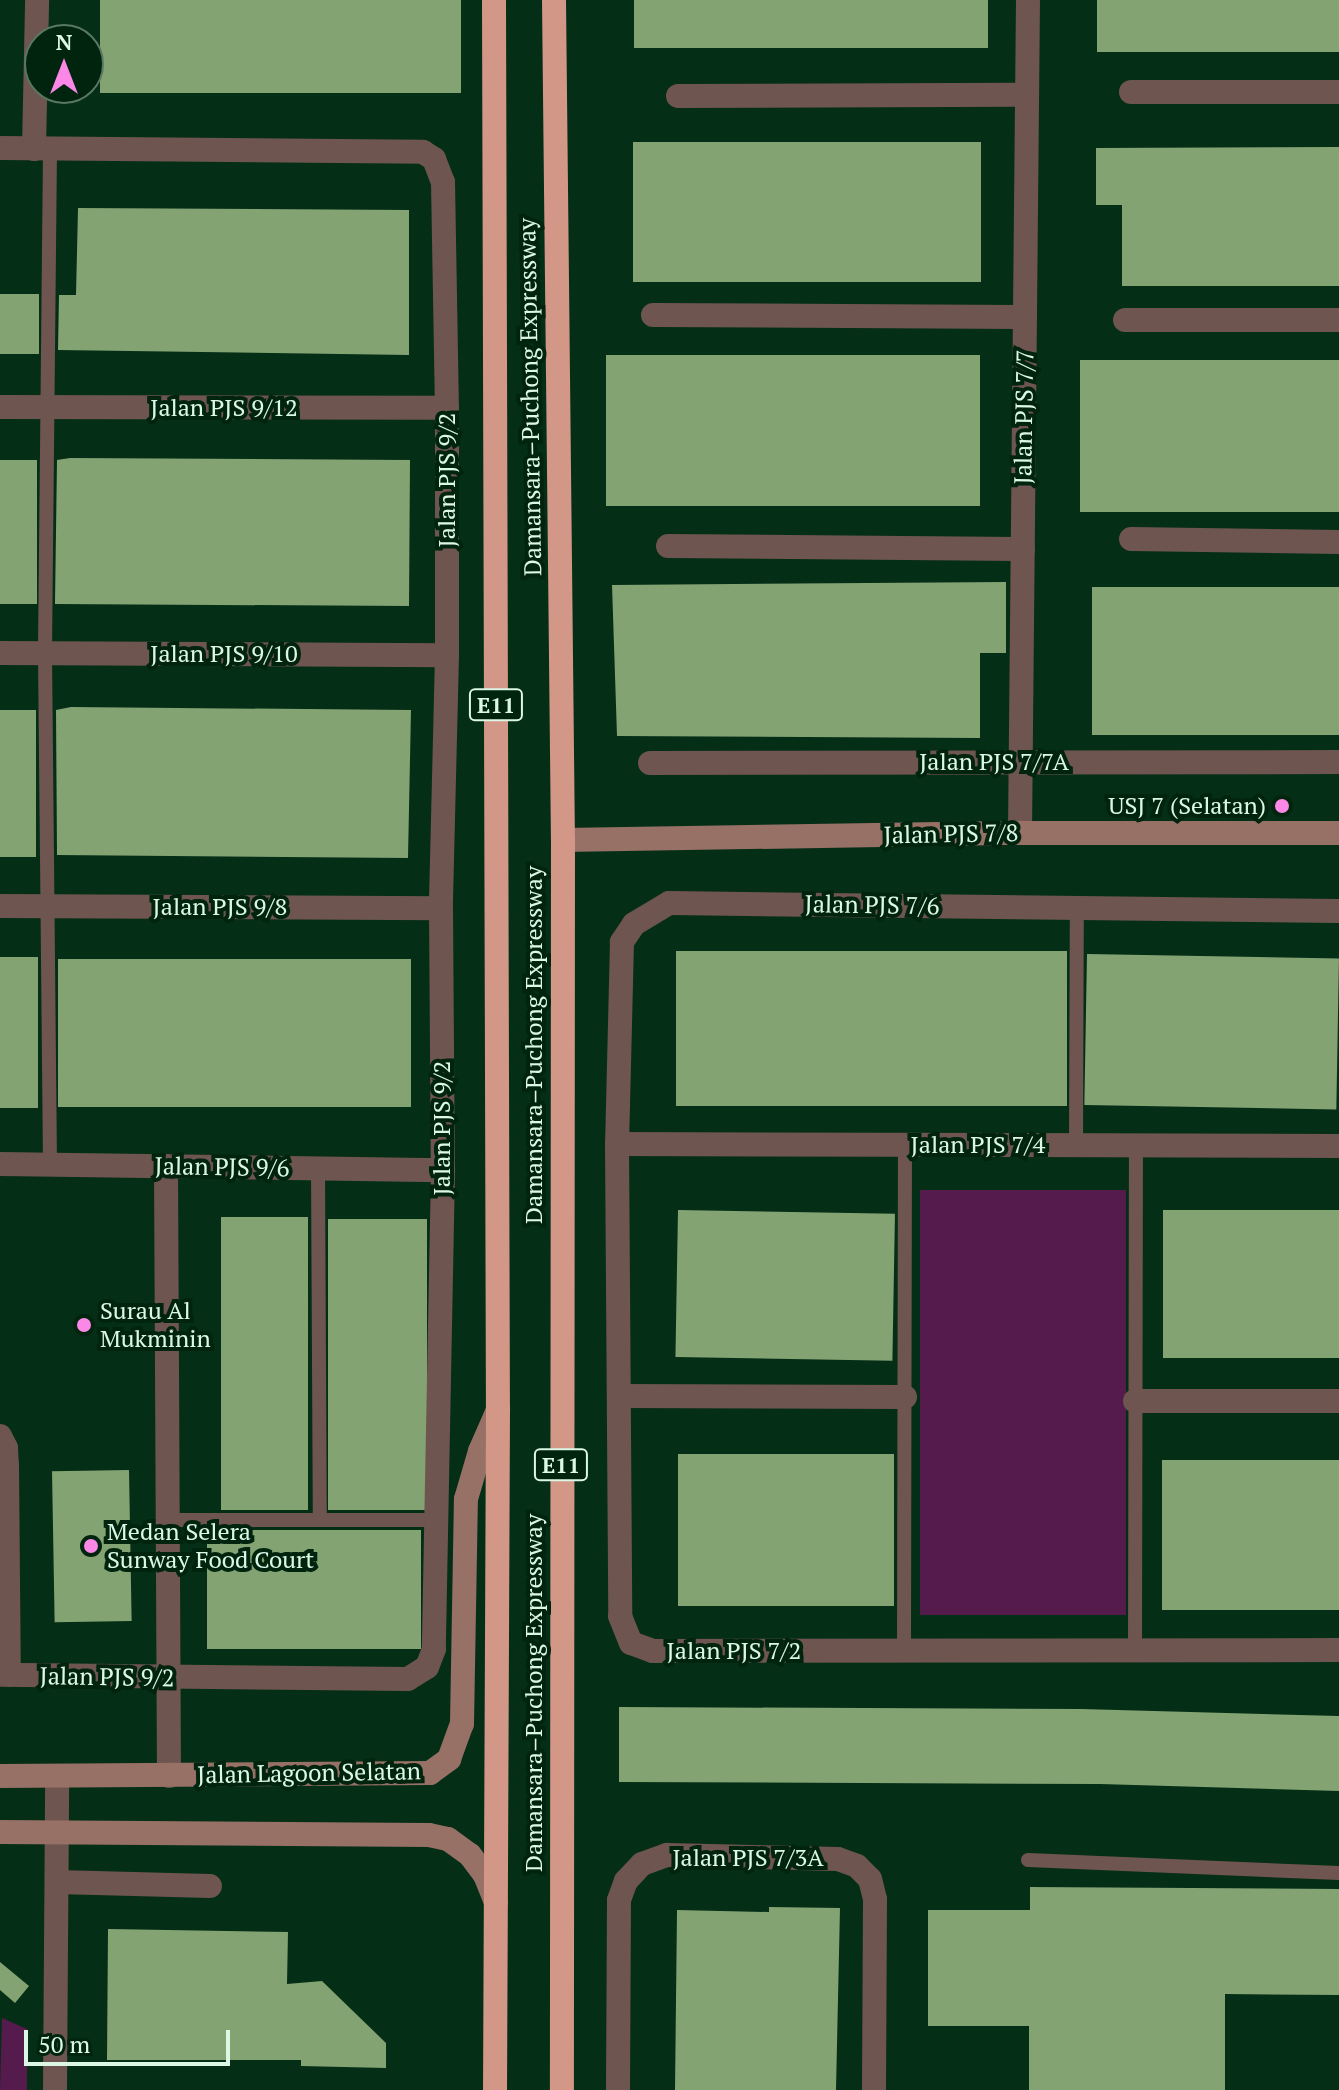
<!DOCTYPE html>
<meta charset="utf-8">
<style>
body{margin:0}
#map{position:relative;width:1339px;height:2090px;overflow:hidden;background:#052e17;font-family:"PT Serif",serif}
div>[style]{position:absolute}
.green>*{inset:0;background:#551b4c;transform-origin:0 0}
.building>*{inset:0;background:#84a373;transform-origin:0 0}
.lane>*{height:14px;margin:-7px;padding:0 7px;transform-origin:7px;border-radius:7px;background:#6e554f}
.street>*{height:24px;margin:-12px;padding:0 12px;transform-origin:12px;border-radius:12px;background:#6e554f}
.secondary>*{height:24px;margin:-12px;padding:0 12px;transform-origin:12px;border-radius:12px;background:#977066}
.highway>*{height:24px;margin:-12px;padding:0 12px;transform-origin:12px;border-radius:12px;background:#d39788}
.dots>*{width:22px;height:22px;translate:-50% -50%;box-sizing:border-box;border:4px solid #00240e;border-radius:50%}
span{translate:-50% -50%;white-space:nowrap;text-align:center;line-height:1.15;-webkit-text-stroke:8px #00240e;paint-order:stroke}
.shield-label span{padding:2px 6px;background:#00240e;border:2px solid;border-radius:6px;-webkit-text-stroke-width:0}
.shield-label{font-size:22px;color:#dcf7e4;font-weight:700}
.street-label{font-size:24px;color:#dcf7e4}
.poi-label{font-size:24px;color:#dcf7e4}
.right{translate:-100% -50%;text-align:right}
.left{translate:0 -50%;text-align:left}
.north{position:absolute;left:24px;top:24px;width:80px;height:80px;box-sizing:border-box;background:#00240e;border:2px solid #587864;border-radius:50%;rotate:0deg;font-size:22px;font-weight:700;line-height:32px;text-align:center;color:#dcf7e4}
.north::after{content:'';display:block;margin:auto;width:28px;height:36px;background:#fb87e6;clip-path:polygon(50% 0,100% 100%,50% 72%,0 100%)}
.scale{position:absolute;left:24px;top:2030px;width:206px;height:36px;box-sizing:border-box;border:4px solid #dcf7e4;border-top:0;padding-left:10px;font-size:24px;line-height:28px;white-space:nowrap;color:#dcf7e4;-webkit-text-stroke:6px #00240e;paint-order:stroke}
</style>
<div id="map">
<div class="green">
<i style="left:920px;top:1190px;width:206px;height:425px"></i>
<i style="clip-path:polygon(2px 2018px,27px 2029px,27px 2090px,0 2090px)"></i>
</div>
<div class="building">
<i style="left:100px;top:0;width:361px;height:93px"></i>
<i style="left:634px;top:0;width:354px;height:48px"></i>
<i style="left:1097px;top:0;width:242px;height:52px"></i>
<i style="left:981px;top:142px;width:140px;height:348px;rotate:90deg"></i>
<i style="clip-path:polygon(1339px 147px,1339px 286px,1122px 286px,1122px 205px,1096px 205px,1096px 148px)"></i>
<i style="clip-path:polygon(78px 208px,409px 210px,409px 355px,58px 350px,59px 295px,76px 295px)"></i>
<i style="left:0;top:294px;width:39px;height:60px"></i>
<i style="left:980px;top:355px;width:151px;height:374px;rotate:90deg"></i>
<i style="left:1080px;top:360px;width:259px;height:152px"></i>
<i style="clip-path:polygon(70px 458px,410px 460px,409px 606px,55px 604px,57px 460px)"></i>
<i style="left:0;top:460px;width:37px;height:144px"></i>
<i style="clip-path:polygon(1006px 582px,1006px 653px,980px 653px,980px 738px,617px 736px,612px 585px)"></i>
<i style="left:1339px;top:587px;width:148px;height:247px;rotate:90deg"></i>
<i style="clip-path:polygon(71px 707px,411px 710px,408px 858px,57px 855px,56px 710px)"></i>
<i style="left:0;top:710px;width:36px;height:147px"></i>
<i style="left:1067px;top:951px;width:155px;height:391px;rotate:90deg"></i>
<i style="left:1087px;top:954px;width:252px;height:151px;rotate:1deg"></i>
<i style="left:0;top:957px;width:38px;height:151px"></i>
<i style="left:58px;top:959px;width:353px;height:148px"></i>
<i style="left:678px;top:1210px;width:217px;height:147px;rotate:1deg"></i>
<i style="left:1163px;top:1210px;width:176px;height:148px"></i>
<i style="left:221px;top:1217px;width:87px;height:293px"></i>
<i style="left:328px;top:1219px;width:99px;height:291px"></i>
<i style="left:678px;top:1454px;width:216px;height:152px"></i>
<i style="left:1162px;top:1460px;width:177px;height:150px"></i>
<i style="left:129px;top:1470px;width:151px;height:77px;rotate:89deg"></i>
<i style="left:207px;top:1530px;width:214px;height:119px"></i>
<i style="clip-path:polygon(619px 1707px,1081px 1709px,1339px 1716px,1339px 1791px,1100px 1784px,619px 1782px)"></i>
<i style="clip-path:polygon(1030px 1887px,1339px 1889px,1339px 1995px,1225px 1994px,1225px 2090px,1029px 2090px,1029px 2026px,928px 2026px,928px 1910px,1030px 1910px)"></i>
<i style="clip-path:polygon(769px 1907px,840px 1908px,836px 2090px,675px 2090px,677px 1910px,769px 1912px)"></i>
<i style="clip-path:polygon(108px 1929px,288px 1932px,287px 1984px,322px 1981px,386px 2043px,386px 2068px,301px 2066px,301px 2060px,107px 2060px)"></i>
<i style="clip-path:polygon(0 1962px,29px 1986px,15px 2003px,0 1990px)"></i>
</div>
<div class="lane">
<i style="left:50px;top:149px;width:504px;rotate:90.57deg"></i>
<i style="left:45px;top:653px;width:511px;rotate:89.44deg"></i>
<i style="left:1076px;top:1145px;width:237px;rotate:-89.8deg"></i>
<i style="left:318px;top:1169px;width:351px;rotate:89.7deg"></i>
<i style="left:167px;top:1520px;width:272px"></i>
<i style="left:904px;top:1650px;width:505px;rotate:-89.89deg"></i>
<i style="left:1135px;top:1650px;width:504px;rotate:-89.89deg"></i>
<i style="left:1028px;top:1860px;width:311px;rotate:2.4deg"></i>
</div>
<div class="street">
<i style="left:1131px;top:92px;width:208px"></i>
<i style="left:678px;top:96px;width:349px;rotate:-0.2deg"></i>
<i style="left:0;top:148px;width:423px;rotate:0.5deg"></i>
<i style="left:423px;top:152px;width:13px;rotate:32deg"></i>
<i style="left:434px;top:159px;width:25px;rotate:69deg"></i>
<i style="left:443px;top:182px;width:226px;rotate:89deg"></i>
<i style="left:447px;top:408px;width:247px;rotate:90deg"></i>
<i style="left:447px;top:655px;width:253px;rotate:91.4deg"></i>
<i style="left:441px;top:908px;width:262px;rotate:89.6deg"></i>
<i style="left:443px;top:1170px;width:479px;rotate:91.1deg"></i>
<i style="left:434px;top:1649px;width:19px;rotate:111deg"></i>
<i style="left:427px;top:1667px;width:22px;rotate:148deg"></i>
<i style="left:408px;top:1679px;width:408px;rotate:-179.4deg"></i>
<i style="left:34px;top:149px;width:149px;rotate:-88.8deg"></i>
<i style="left:653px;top:315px;width:372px;rotate:0.3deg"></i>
<i style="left:1125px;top:320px;width:214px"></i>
<i style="left:0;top:407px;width:447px;rotate:0.1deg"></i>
<i style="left:1131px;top:539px;width:208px;rotate:0.8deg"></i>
<i style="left:668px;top:546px;width:355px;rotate:0.5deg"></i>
<i style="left:0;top:653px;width:447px;rotate:0.3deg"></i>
<i style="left:650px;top:763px;width:689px;rotate:-0.08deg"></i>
<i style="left:1020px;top:833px;width:833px;rotate:-89.45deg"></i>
<i style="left:0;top:906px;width:441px;rotate:0.3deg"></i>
<i style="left:1339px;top:911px;width:670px;rotate:-179.32deg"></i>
<i style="left:669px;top:903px;width:41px;rotate:149deg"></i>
<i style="left:634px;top:924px;width:22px;rotate:124deg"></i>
<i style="left:622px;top:942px;width:202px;rotate:91.4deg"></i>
<i style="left:617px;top:1144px;width:472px;rotate:89.6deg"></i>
<i style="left:620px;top:1616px;width:29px;rotate:68deg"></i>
<i style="left:631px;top:1643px;width:23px;rotate:20deg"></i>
<i style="left:653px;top:1651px;width:686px;rotate:-0.08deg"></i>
<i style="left:617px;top:1144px;width:722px;rotate:0.16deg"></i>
<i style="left:0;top:1164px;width:443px;rotate:0.8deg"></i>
<i style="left:166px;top:1166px;width:610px;rotate:89.72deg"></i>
<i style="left:619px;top:1396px;width:286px;rotate:0.2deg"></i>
<i style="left:1135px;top:1401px;width:204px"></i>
<i style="left:0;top:1436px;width:13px;rotate:63deg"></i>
<i style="left:6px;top:1448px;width:17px;rotate:87deg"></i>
<i style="left:7px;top:1465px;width:210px;rotate:89.5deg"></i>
<i style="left:57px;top:1882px;width:153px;rotate:1.5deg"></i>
<i style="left:55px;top:2090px;width:314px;rotate:-89.6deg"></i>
<i style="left:618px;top:2090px;width:190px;rotate:-89.7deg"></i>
<i style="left:619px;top:1900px;width:20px;rotate:-70deg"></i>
<i style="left:626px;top:1881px;width:23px;rotate:-47deg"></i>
<i style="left:642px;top:1864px;width:27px;rotate:-20deg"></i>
<i style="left:667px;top:1855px;width:171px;rotate:1.3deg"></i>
<i style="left:838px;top:1859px;width:20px;rotate:20deg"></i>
<i style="left:857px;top:1866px;width:18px;rotate:45deg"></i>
<i style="left:870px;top:1879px;width:21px;rotate:76deg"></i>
<i style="left:875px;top:1899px;width:191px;rotate:90.3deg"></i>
</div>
<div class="secondary">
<i style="left:563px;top:840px;width:457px;rotate:-0.9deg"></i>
<i style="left:1020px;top:833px;width:319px"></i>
<i style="left:0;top:1776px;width:430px;rotate:-0.4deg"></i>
<i style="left:430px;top:1773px;width:24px;rotate:-36deg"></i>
<i style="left:449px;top:1759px;width:37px;rotate:-70deg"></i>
<i style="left:462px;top:1724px;width:225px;rotate:-89deg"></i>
<i style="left:466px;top:1499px;width:50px;rotate:-73.7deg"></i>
<i style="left:480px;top:1451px;width:45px;rotate:-66.3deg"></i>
<i style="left:0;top:1832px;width:429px;rotate:0.4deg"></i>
<i style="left:429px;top:1835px;width:19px;rotate:12deg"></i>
<i style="left:448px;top:1839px;width:27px;rotate:36deg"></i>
<i style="left:470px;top:1855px;width:25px;rotate:53deg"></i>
<i style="left:485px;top:1875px;width:29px;rotate:68deg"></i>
</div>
<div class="highway">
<i style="left:494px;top:0;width:1410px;rotate:89.84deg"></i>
<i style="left:498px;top:1410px;width:680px;rotate:90.25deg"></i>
<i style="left:554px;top:0;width:840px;rotate:89.39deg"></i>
<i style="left:563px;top:840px;width:1250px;rotate:90.05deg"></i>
</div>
<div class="dots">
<i style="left:1282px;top:806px;background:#fb87e6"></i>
<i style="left:84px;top:1325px;background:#fb87e6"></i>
<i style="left:91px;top:1546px;background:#fb87e6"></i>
</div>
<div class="shield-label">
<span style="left:496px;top:705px">E11</span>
<span style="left:561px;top:1465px">E11</span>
</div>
<div class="street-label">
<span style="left:530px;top:397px;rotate:-91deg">Damansara–Puchong Expressway</span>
<span style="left:224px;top:408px">Jalan PJS 9/12</span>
<span style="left:1024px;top:417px;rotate:-89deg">Jalan PJS 7/7</span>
<span style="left:447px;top:480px;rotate:-90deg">Jalan PJS 9/2</span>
<span style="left:224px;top:654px">Jalan PJS 9/10</span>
<span style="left:994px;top:762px">Jalan PJS 7/7A</span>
<span style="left:951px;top:834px;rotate:-1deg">Jalan PJS 7/8</span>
<span style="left:872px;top:905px;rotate:1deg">Jalan PJS 7/6</span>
<span style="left:220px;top:907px">Jalan PJS 9/8</span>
<span style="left:534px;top:1045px;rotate:-90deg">Damansara–Puchong Expressway</span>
<span style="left:442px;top:1128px;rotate:-90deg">Jalan PJS 9/2</span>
<span style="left:978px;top:1145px">Jalan PJS 7/4</span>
<span style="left:222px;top:1167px;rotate:1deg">Jalan PJS 9/6</span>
<span style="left:734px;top:1651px">Jalan PJS 7/2</span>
<span style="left:107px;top:1677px;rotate:1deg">Jalan PJS 9/2</span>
<span style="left:534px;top:1693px;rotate:-90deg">Damansara–Puchong Expressway</span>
<span style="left:309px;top:1773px;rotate:-1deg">Jalan Lagoon Selatan</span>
<span style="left:748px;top:1858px">Jalan PJS 7/3A</span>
</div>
<div class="poi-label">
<span class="right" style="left:1266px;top:806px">USJ 7 (Selatan)</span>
<span class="left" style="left:100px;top:1325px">Surau Al<br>Mukminin</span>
<span class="left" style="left:107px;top:1546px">Medan Selera<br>Sunway Food Court</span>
</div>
<div class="north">N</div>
<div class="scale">50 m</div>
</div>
